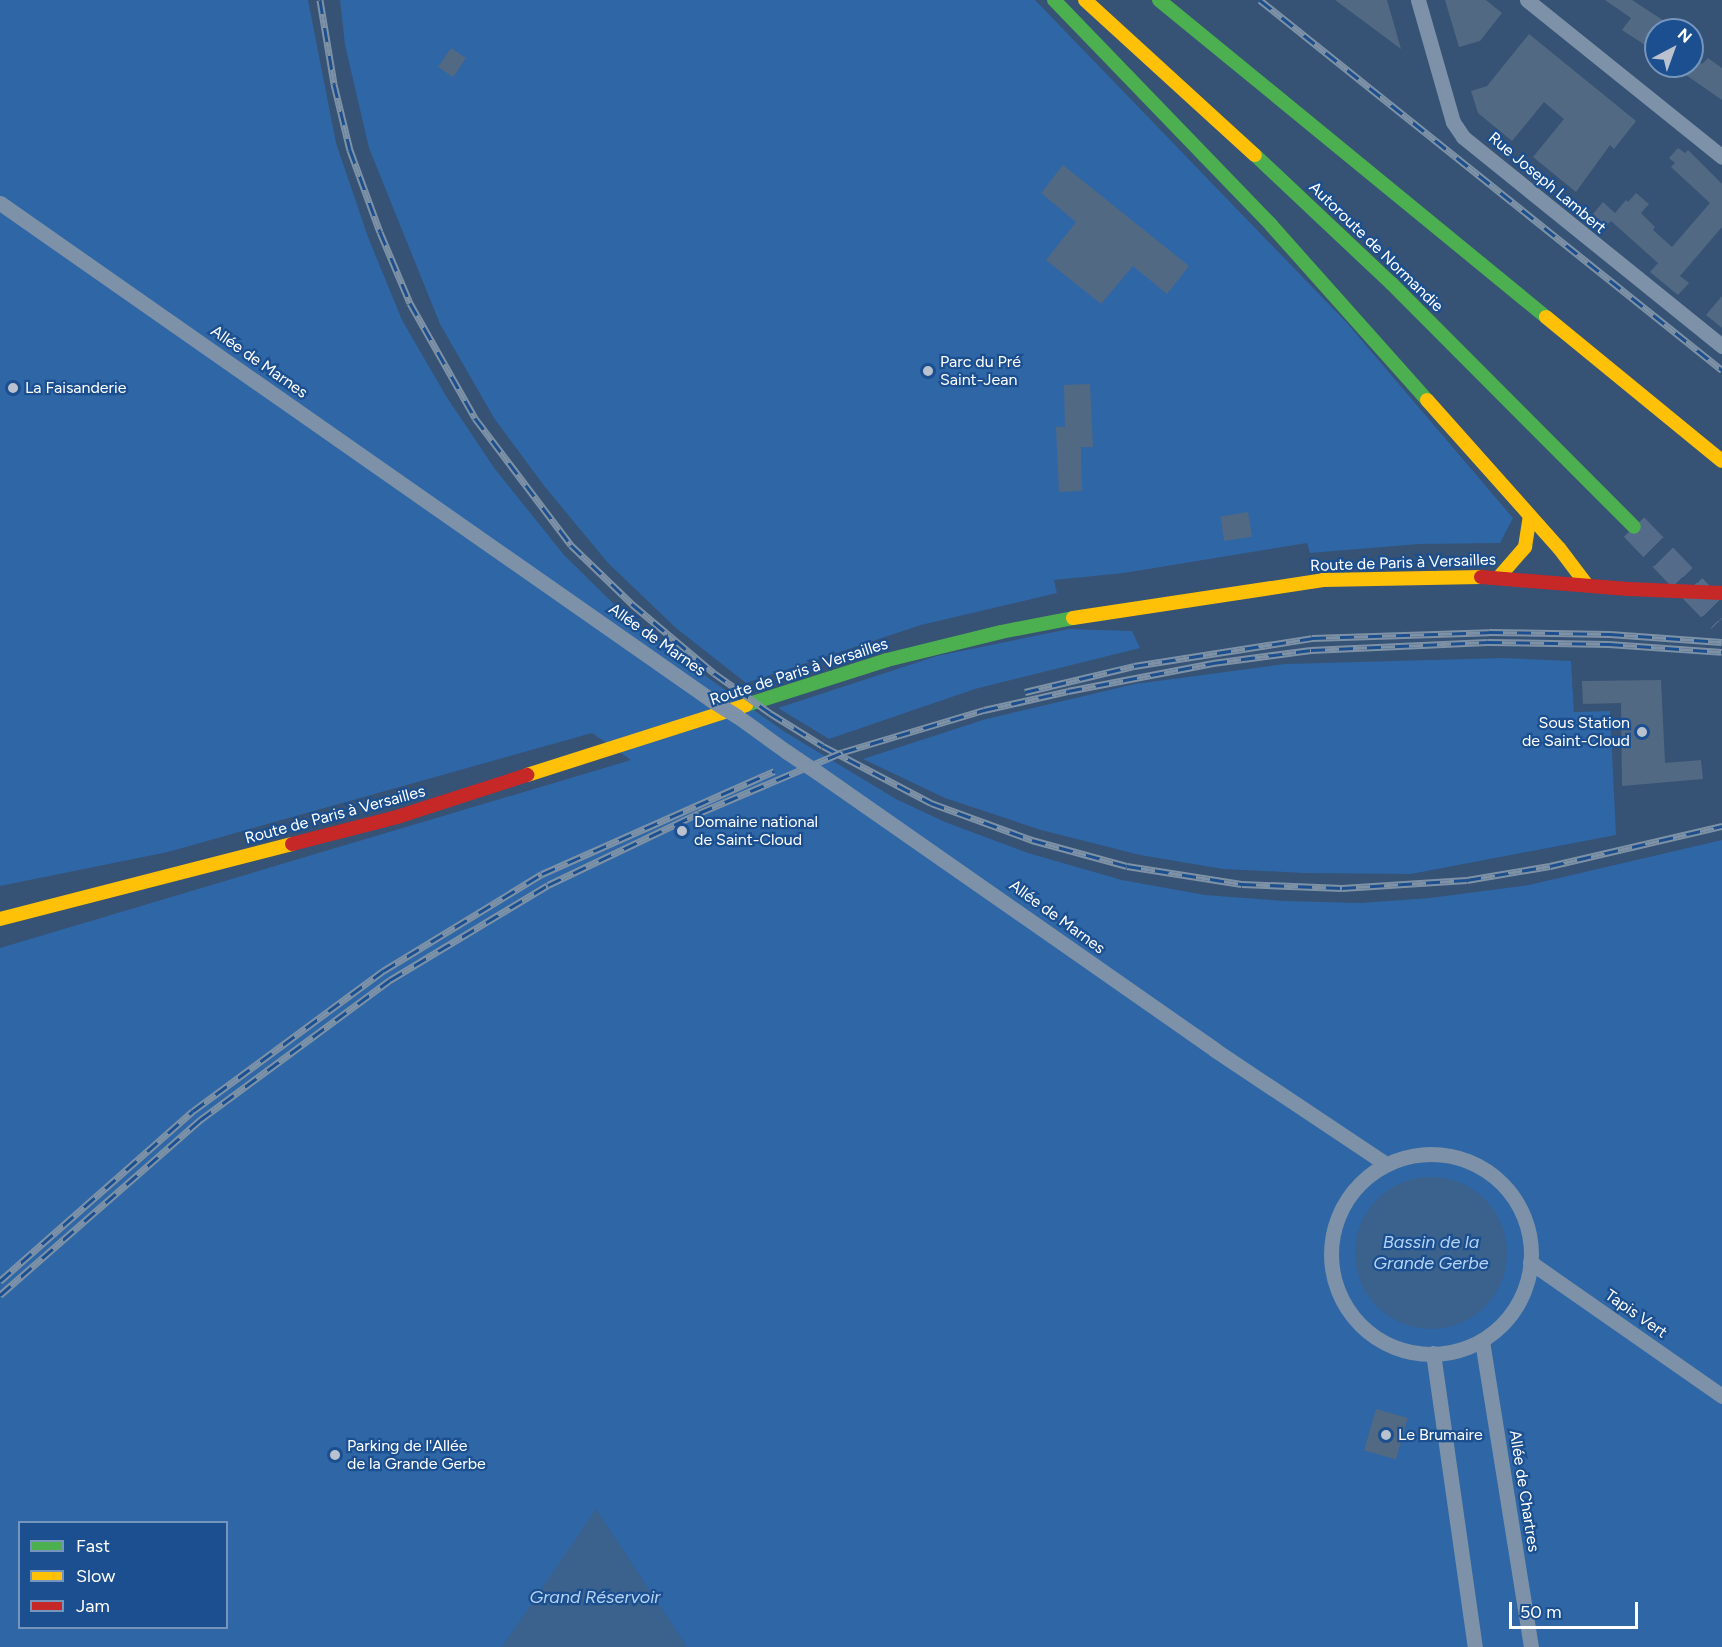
<!DOCTYPE html>
<meta charset="utf-8">
<style>
body{margin:0}
#map{position:relative;width:1722px;height:1647px;overflow:hidden;background:#365274;font-family:Figtree,sans-serif}
div>[style]{position:absolute}
.green>*{inset:0;background:#2f66a5}
.water>*{inset:0;background:#3b618d}
.round{border-radius:50%}
.building>*{inset:0;background:#526984;transform-origin:0 0}
.highway-tunnel>*{height:28px;margin-top:-14px;transform-origin:0;background:repeating-linear-gradient(90deg,#546c89 0 28px,transparent 0 42px)}
.street>*{height:15px;margin:-7.5px;padding:0 7.5px;transform-origin:7.5px;border-radius:7.5px;background:#7d92a8}
.street>.ring{margin:-7.5px;padding:0;box-sizing:content-box;background:none;border:15px solid #7d92a8;border-radius:50%}
.fast>*{height:14px;margin:-7px;padding:0 7px;transform-origin:7px;border-radius:7px;background:#4caf50}
.slow>*{height:14px;margin:-7px;padding:0 7px;transform-origin:7px;border-radius:7px;background:#ffc107}
.jam>*{height:14px;margin:-7px;padding:0 7px;transform-origin:7px;border-radius:7px;background:#c62828}
.rail>*{height:7px;margin-top:-3.5px;transform-origin:0;background:repeating-linear-gradient(90deg,#1b4f8f 0 14px,#7e92a7 0 28px);box-sizing:border-box;border-block:2px solid #7e92a7}
.street-bridge>*{height:15px;margin:-7.5px;padding:0 7.5px;transform-origin:7.5px;border-radius:7.5px;background:#7d92a8}
.dots>*{width:16px;height:16px;translate:-50% -50%;box-sizing:border-box;border:3px solid #1b4f8f;border-radius:50%}
span{translate:-50% -50%;white-space:nowrap;text-align:center;line-height:1.15;-webkit-text-stroke:4.5px #1b4f8f;paint-order:stroke}
.street-label{font-size:16px;color:#fff}
.poi-label{font-size:16px;color:#fff}
.left{translate:0 -50%;text-align:left}
.right{translate:-100% -50%;text-align:right}
.water-label{font-size:18px;color:#b5d3f5;font-style:italic}
.legend{position:absolute;left:18px;top:1521px;width:210px;height:108px;box-sizing:border-box;background:#1b4f8f;border:2px solid #7695bc;margin:0;padding:8px 10px;list-style:none;font-size:18px;color:#fff}
.legend li{display:flex;align-items:center;gap:12px;height:30px}
.legend b{width:30px;border:2px solid #7695bc}
.north{position:absolute;left:1644px;top:18px;width:60px;height:60px;box-sizing:border-box;background:#1b4f8f;border:2px solid #7695bc;border-radius:50%;rotate:41deg;font-size:16px;font-weight:700;line-height:24px;text-align:center;color:#fff}
.north::after{content:'';display:block;margin:auto;width:21px;height:27px;background:#b9c2ce;clip-path:polygon(50% 0,100% 100%,50% 72%,0 100%)}
.scale{position:absolute;left:1509px;top:1602px;width:129px;height:27px;box-sizing:border-box;border:3px solid #fff;border-top:0;padding-left:8px;font-size:18px;line-height:21px;white-space:nowrap;color:#fff;-webkit-text-stroke:4px #1b4f8f;paint-order:stroke}
</style>
<div id="map">
<div class="green">
<i style="clip-path:polygon(evenodd,0 0,308px 0,336px 143px,368px 237px,402px 320px,446px 396px,495px 469px,564px 555px,623px 613px,666px 648px,785px 732px,896px 799px,945px 822px,1028px 853px,1122px 880px,1205px 895px,1285px 901px,1360px 903px,1430px 898px,1529px 885px,1722px 840px,1722px 1647px,0 1647px,0 948px,631px 760px,592px 733px,168px 852px,0 886px,0 0,20px 1522px,226px 1522px,226px 1628px,20px 1628px,20px 1522px)"></i>
<i style="clip-path:polygon(340px 0,1035px 0,1346px 322px,1513px 518px,1500px 543px,1419px 544px,1310px 553px,1307px 543px,1124px 573px,1054px 580px,1057px 593px,921px 625px,746px 683px,676px 628px,608px 563px,545px 487px,494px 418px,440px 324px,369px 148px,345px 45px)"></i>
<i style="clip-path:polygon(1069px 629px,1132px 631px,1140px 648px,975px 689px,829px 739px,778px 708px,937px 656px)"></i>
<i style="clip-path:polygon(1503px 658px,1571px 661px,1574px 712px,1610px 711px,1616px 835px,1411px 874px,1304px 873px,1223px 869px,1140px 855px,1041px 830px,945px 798px,863px 759px,986px 719px,1135px 684px,1285px 664px)"></i>
</div>
<div class="water">
<i class="round" style="left:1355px;top:1177px;width:152px;height:152px"></i>
<i style="clip-path:polygon(596px 1509px,687px 1647px,502px 1647px)"></i>
</div>
<div class="building">
<i style="clip-path:polygon(1335px 0,1387px 0,1401px 49px)"></i>
<i style="clip-path:polygon(1445px 0,1486px 0,1502px 13px,1480px 41px,1459px 47px)"></i>
<i style="clip-path:polygon(1605px 0,1632px 0,1678px 30px,1656px 30px,1656px 52px,1622px 30px,1631px 18px)"></i>
<i style="clip-path:polygon(1529px 34px,1636px 121px,1614px 149px,1610px 145px,1576px 192px,1533px 157px,1564px 119px,1544px 102px,1512px 141px,1478px 113px,1471px 91px,1487px 86px)"></i>
<i style="left:451px;top:48px;width:18px;height:23px;rotate:34deg"></i>
<i style="clip-path:polygon(1708px 58px,1722px 68px,1722px 100px,1686px 75px,1698px 61px,1702px 64px)"></i>
<i style="clip-path:polygon(1678px 148px,1685px 153px,1688px 150px,1722px 184px,1722px 227px,1680px 276px,1689px 283px,1678px 295px,1650px 272px,1658px 263px,1611px 221px,1606px 226px,1593px 214px,1603px 202px,1615px 213px,1626px 200px,1628px 202px,1636px 193px,1649px 204px,1641px 213px,1655px 227px,1653px 230px,1672px 247px,1710px 203px,1671px 167px,1675px 163px,1669px 158px)"></i>
<i style="clip-path:polygon(1063px 165px,1189px 266px,1167px 294px,1133px 266px,1101px 304px,1046px 260px,1076px 222px,1041px 193px)"></i>
<i style="clip-path:polygon(1722px 296px,1722px 328px,1706px 315px)"></i>
<i style="clip-path:polygon(1090px 384px,1093px 447px,1081px 447px,1082px 491px,1059px 492px,1056px 427px,1065px 427px,1064px 385px)"></i>
<i style="left:1248px;top:512px;width:25px;height:28px;rotate:81deg"></i>
<i style="clip-path:polygon(1661px 680px,1665px 763px,1701px 760px,1703px 779px,1622px 786px,1621px 703px,1583px 704px,1582px 681px)"></i>
<i style="left:1376px;top:1409px;width:33px;height:43px;rotate:16deg"></i>
</div>
<div class="highway-tunnel">
<i style="left:1634px;top:527px;width:127px;rotate:46.3deg"></i>
</div>
<div class="street">
<i style="left:1418px;top:0;width:127px;rotate:74deg"></i>
<i style="left:1453px;top:122px;width:18px;rotate:56deg"></i>
<i style="left:1463px;top:137px;width:333px;rotate:38.9deg"></i>
<i style="left:1527px;top:0;width:250px;rotate:38.8deg"></i>
<i style="left:0;top:203px;width:867px;rotate:34.95deg"></i>
<i style="left:737px;top:716px;width:62px;rotate:35.8deg"></i>
<i style="left:817px;top:772px;width:485px;rotate:34.9deg"></i>
<i style="left:1215px;top:1050px;width:206px;rotate:33.7deg"></i>
<i class="ring" style="left:1331px;top:1154px;width:185px;height:185px"></i>
<i style="left:1530px;top:1262px;width:234px;rotate:34.9deg"></i>
<i style="left:1482px;top:1341px;width:310px;rotate:80.9deg"></i>
<i style="left:1433px;top:1353px;width:297px;rotate:81.9deg"></i>
</div>
<div class="fast">
<i style="left:1054px;top:0;width:313px;rotate:46deg"></i>
<i style="left:1271px;top:225px;width:234px;rotate:48.3deg"></i>
<i style="left:1159px;top:0;width:500px;rotate:39.32deg"></i>
<i style="left:1255px;top:155px;width:187px;rotate:43.3deg"></i>
<i style="left:1391px;top:283px;width:344px;rotate:45.1deg"></i>
<i style="left:746px;top:705px;width:148px;rotate:-17.7deg"></i>
<i style="left:887px;top:660px;width:117px;rotate:-13.8deg"></i>
<i style="left:1001px;top:632px;width:73px;rotate:-11deg"></i>
</div>
<div class="slow">
<i style="left:1085px;top:0;width:230px;rotate:42.4deg"></i>
<i style="left:1546px;top:317px;width:227px;rotate:39.3deg"></i>
<i style="left:1427px;top:400px;width:198px;rotate:48.3deg"></i>
<i style="left:1559px;top:548px;width:46px;rotate:52.9deg"></i>
<i style="left:1499px;top:577px;width:40px;rotate:-49deg"></i>
<i style="left:1525px;top:547px;width:31px;rotate:-81deg"></i>
<i style="left:1073px;top:618px;width:253px;rotate:-8.6deg"></i>
<i style="left:1323px;top:580px;width:158px;rotate:-1.1deg"></i>
<i style="left:527px;top:775px;width:230px;rotate:-17.7deg"></i>
<i style="left:0;top:919px;width:301px;rotate:-14.4deg"></i>
</div>
<div class="jam">
<i style="left:1481px;top:577px;width:147px;rotate:4.7deg"></i>
<i style="left:1628px;top:589px;width:94px;rotate:2.4deg"></i>
<i style="left:292px;top:844px;width:108px;rotate:-14.4deg"></i>
<i style="left:397px;top:817px;width:137px;rotate:-17.9deg"></i>
</div>
<div class="rail">
<i style="left:320px;top:0;width:85px;rotate:80.5deg"></i>
<i style="left:334px;top:84px;width:68px;rotate:76.4deg"></i>
<i style="left:350px;top:150px;width:87px;rotate:69.9deg"></i>
<i style="left:380px;top:232px;width:77px;rotate:67.1deg"></i>
<i style="left:410px;top:303px;width:132px;rotate:60.5deg"></i>
<i style="left:475px;top:418px;width:159px;rotate:52.9deg"></i>
<i style="left:571px;top:545px;width:85px;rotate:44deg"></i>
<i style="left:632px;top:604px;width:107px;rotate:40.1deg"></i>
<i style="left:714px;top:673px;width:69px;rotate:35.5deg"></i>
<i style="left:770px;top:713px;width:62px;rotate:31.9deg"></i>
<i style="left:823px;top:746px;width:122px;rotate:27.8deg"></i>
<i style="left:931px;top:803px;width:108px;rotate:20.1deg"></i>
<i style="left:1032px;top:840px;width:98px;rotate:15.3deg"></i>
<i style="left:1127px;top:866px;width:116px;rotate:8.9deg"></i>
<i style="left:1242px;top:884px;width:100px;rotate:2.3deg"></i>
<i style="left:1342px;top:888px;width:125px;rotate:-3.7deg"></i>
<i style="left:1467px;top:880px;width:84px;rotate:-9.6deg"></i>
<i style="left:1550px;top:866px;width:177px;rotate:-13.1deg"></i>
<i style="left:1260px;top:0;width:592px;rotate:38.69deg"></i>
<i style="left:1025px;top:692px;width:112px;rotate:-13.4deg"></i>
<i style="left:1134px;top:666px;width:180px;rotate:-8.9deg"></i>
<i style="left:1312px;top:638px;width:177px;rotate:-1.9deg"></i>
<i style="left:1489px;top:632px;width:121px;rotate:0.9deg"></i>
<i style="left:1610px;top:634px;width:112px;rotate:4.1deg"></i>
<i style="left:0;top:1281px;width:257px;rotate:-41.4deg"></i>
<i style="left:193px;top:1111px;width:236px;rotate:-36.4deg"></i>
<i style="left:383px;top:971px;width:186px;rotate:-31.4deg"></i>
<i style="left:542px;top:874px;width:254px;rotate:-23.9deg"></i>
<i style="left:0;top:1295px;width:266px;rotate:-41.2deg"></i>
<i style="left:200px;top:1120px;width:236px;rotate:-36.4deg"></i>
<i style="left:390px;top:980px;width:184px;rotate:-31deg"></i>
<i style="left:548px;top:885px;width:167px;rotate:-25.5deg"></i>
<i style="left:699px;top:813px;width:156px;rotate:-23deg"></i>
<i style="left:843px;top:752px;width:147px;rotate:-16.6deg"></i>
<i style="left:984px;top:710px;width:86px;rotate:-12.7deg"></i>
<i style="left:1068px;top:691px;width:148px;rotate:-10.9deg"></i>
<i style="left:1213px;top:663px;width:99px;rotate:-7.6deg"></i>
<i style="left:1311px;top:650px;width:177px;rotate:-2.6deg"></i>
<i style="left:1488px;top:642px;width:121px;rotate:0.9deg"></i>
<i style="left:1609px;top:644px;width:113px;rotate:4deg"></i>
</div>
<div class="street-bridge">
<i style="left:711px;top:700px;width:31px;rotate:32deg"></i>
<i style="left:787px;top:752px;width:36px;rotate:34deg"></i>
</div>
<div class="dots">
<i style="left:928px;top:371px;background:#b9c2ce"></i>
<i style="left:13px;top:388px;background:#b9c2ce"></i>
<i style="left:1642px;top:732px;background:#b9c2ce"></i>
<i style="left:682px;top:831px;background:#b9c2ce"></i>
<i style="left:1386px;top:1435px;background:#b9c2ce"></i>
<i style="left:335px;top:1455px;background:#b9c2ce"></i>
</div>
<div class="street-label">
<span style="left:1547px;top:183px;rotate:40deg">Rue Joseph Lambert</span>
<span style="left:1376px;top:247px;rotate:44deg">Autoroute de Normandie</span>
<span style="left:259px;top:362px;rotate:35deg">Allée de Marnes</span>
<span style="left:1403px;top:563px;rotate:-2deg">Route de Paris à Versailles</span>
<span style="left:657px;top:640px;rotate:35deg">Allée de Marnes</span>
<span style="left:799px;top:672px;rotate:-18deg">Route de Paris à Versailles</span>
<span style="left:335px;top:815px;rotate:-15deg">Route de Paris à Versailles</span>
<span style="left:1057px;top:917px;rotate:36deg">Allée de Marnes</span>
<span style="left:1636px;top:1314px;rotate:35deg">Tapis Vert</span>
<span style="left:1524px;top:1491px;rotate:81deg">Allée de Chartres</span>
</div>
<div class="poi-label">
<span class="left" style="left:940px;top:371px">Parc du Pré<br>Saint-Jean</span>
<span class="left" style="left:25px;top:388px">La Faisanderie</span>
<span class="right" style="left:1630px;top:732px">Sous Station<br>de Saint-Cloud</span>
<span class="left" style="left:694px;top:831px">Domaine national<br>de Saint-Cloud</span>
<span class="left" style="left:1398px;top:1435px">Le Brumaire</span>
<span class="left" style="left:347px;top:1455px">Parking de l'Allée<br>de la Grande Gerbe</span>
</div>
<div class="water-label">
<span style="left:1431px;top:1253px">Bassin de la<br>Grande Gerbe</span>
<span style="left:595px;top:1597px">Grand Réservoir</span>
</div>
<ul class="legend">
<li><b style="height:8px;background:#4caf50"></b>Fast</li>
<li><b style="height:8px;background:#ffc107"></b>Slow</li>
<li><b style="height:8px;background:#c62828"></b>Jam</li>
</ul>
<div class="north">N</div>
<div class="scale">50 m</div>
</div>
